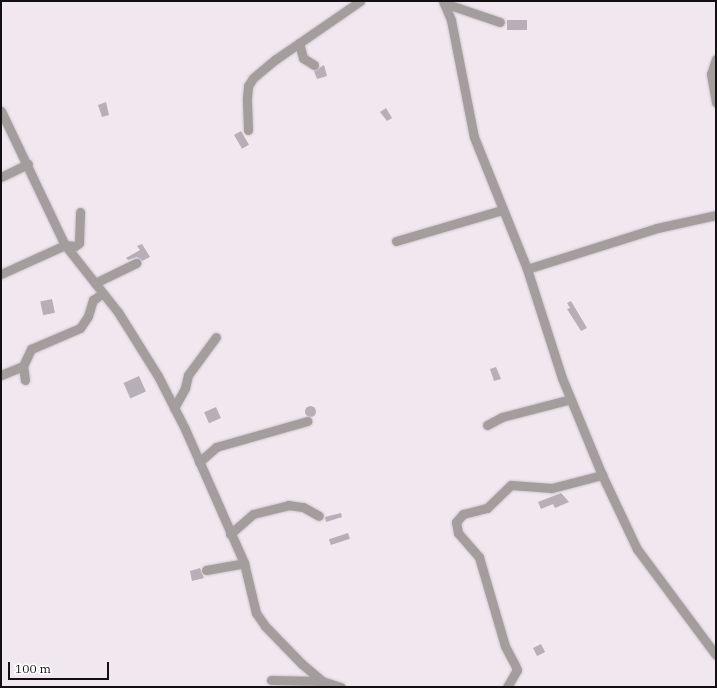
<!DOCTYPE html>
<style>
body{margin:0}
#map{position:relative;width:717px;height:688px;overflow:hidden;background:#f0e7ef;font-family:"IBM Plex Serif",serif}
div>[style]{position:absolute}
.building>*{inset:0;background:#b6afb7;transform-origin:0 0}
.round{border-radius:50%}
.roads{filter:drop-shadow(0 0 1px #cdc5cc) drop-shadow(0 0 1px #cdc5cc)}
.minor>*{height:9px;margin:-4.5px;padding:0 4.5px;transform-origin:4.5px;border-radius:4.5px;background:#a39e9d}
span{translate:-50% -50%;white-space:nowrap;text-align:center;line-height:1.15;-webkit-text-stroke:3.5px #fff;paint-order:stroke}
.frame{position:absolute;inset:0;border:2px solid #131013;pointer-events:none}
.scale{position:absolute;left:8px;top:662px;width:101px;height:18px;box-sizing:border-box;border:2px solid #131013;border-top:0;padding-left:5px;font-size:12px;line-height:14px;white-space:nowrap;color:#131013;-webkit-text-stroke:3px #fff;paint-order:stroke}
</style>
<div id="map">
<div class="building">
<i style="left:527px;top:20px;width:10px;height:20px;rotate:90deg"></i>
<i style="clip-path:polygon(324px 65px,327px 76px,317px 79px,314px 71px)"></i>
<i style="clip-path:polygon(106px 102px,109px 115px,102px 117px,98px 105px)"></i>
<i style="clip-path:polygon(386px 108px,392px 118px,387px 121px,380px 112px)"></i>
<i style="left:241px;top:131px;width:16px;height:8px;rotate:60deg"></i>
<i style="clip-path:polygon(142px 244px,150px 257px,142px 261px,137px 257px,128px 260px,126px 258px,140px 250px,137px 246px)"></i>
<i style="left:52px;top:299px;width:14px;height:12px;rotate:78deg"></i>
<i style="clip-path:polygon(571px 301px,587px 328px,581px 331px,567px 309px,570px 308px,567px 303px)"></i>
<i style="clip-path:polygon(496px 367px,501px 379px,494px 381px,490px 369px)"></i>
<i style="left:139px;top:376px;width:17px;height:17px;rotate:66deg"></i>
<i class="round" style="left:304.5px;top:405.5px;width:11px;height:11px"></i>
<i style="left:216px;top:407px;width:12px;height:13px;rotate:66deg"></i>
<i style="clip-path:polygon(561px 493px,569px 502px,555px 508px,553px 504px,541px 509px,538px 502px)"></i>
<i style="clip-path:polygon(341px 513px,342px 517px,326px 522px,325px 517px)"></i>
<i style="left:348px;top:533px;width:6px;height:20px;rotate:72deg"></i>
<i style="clip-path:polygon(200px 568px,204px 578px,192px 581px,190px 571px)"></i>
<i style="left:541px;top:644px;width:9px;height:9px;rotate:63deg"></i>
</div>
<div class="roads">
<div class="minor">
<i style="left:443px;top:1px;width:21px;rotate:67deg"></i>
<i style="left:451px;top:20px;width:119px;rotate:78.9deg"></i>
<i style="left:474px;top:137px;width:142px;rotate:68.1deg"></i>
<i style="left:527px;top:269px;width:114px;rotate:72.2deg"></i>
<i style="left:562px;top:378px;width:105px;rotate:67.6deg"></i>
<i style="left:602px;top:475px;width:82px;rotate:64.7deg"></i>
<i style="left:637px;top:549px;width:132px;rotate:53.3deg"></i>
<i style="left:444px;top:3px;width:59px;rotate:18.7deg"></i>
<i style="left:299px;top:43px;width:16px;rotate:75deg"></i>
<i style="left:303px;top:58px;width:13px;rotate:32deg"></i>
<i style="left:716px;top:59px;width:16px;rotate:108deg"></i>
<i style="left:711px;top:74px;width:29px;rotate:80deg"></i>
<i style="left:1px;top:111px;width:148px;rotate:64.5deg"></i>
<i style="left:65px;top:245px;width:85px;rotate:51.7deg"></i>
<i style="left:118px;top:312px;width:75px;rotate:58deg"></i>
<i style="left:158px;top:376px;width:59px;rotate:63deg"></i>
<i style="left:185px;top:429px;width:146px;rotate:66.2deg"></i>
<i style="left:244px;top:563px;width:51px;rotate:76.5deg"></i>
<i style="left:256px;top:613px;width:16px;rotate:55deg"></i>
<i style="left:265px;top:626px;width:53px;rotate:45.8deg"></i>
<i style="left:302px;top:664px;width:26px;rotate:40deg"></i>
<i style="left:322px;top:681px;width:20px;rotate:18deg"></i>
<i style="left:248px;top:130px;width:32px;rotate:-92deg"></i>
<i style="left:247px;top:98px;width:12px;rotate:-85deg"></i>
<i style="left:248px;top:86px;width:9px;rotate:-58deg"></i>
<i style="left:253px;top:78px;width:30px;rotate:-40deg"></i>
<i style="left:276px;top:59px;width:102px;rotate:-34.6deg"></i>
<i style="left:1px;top:177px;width:30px;rotate:-26deg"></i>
<i style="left:396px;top:241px;width:110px;rotate:-16.3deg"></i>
<i style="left:527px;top:269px;width:136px;rotate:-17.5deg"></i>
<i style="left:657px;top:228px;width:60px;rotate:-12.4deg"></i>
<i style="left:1px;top:274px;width:70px;rotate:-24.4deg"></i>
<i style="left:65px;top:245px;width:10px;rotate:6deg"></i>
<i style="left:75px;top:246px;width:5px;rotate:-37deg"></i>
<i style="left:79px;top:243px;width:31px;rotate:-88deg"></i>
<i style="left:95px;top:283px;width:46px;rotate:-26deg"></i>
<i style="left:1px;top:375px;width:24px;rotate:-22deg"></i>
<i style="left:25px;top:380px;width:14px;rotate:-98deg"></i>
<i style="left:23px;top:366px;width:19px;rotate:-65deg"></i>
<i style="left:31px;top:349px;width:53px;rotate:-23.2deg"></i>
<i style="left:80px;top:328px;width:14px;rotate:-56deg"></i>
<i style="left:88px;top:316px;width:17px;rotate:-73deg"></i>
<i style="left:93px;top:300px;width:12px;rotate:-35deg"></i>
<i style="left:174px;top:408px;width:23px;rotate:-61deg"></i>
<i style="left:185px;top:388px;width:13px;rotate:-77deg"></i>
<i style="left:188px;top:375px;width:47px;rotate:-53.6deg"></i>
<i style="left:487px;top:425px;width:17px;rotate:-28deg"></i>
<i style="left:502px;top:417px;width:71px;rotate:-14.6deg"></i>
<i style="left:199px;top:462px;width:23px;rotate:-41deg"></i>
<i style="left:216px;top:447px;width:95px;rotate:-15.9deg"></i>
<i style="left:230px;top:534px;width:30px;rotate:-41deg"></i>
<i style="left:253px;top:514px;width:36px;rotate:-14deg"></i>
<i style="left:288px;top:505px;width:15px;rotate:8deg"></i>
<i style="left:303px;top:507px;width:18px;rotate:29deg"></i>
<i style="left:206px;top:570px;width:39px;rotate:-10deg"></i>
<i style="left:271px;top:680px;width:51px;rotate:1.1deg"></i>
<i style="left:507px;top:687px;width:20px;rotate:-60deg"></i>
<i style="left:517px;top:670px;width:5px;rotate:-112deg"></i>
<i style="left:515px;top:665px;width:21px;rotate:-118deg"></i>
<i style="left:505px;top:646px;width:93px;rotate:-106.3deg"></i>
<i style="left:479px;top:557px;width:32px;rotate:-131deg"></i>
<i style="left:458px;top:533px;width:11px;rotate:-100deg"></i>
<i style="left:456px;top:522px;width:11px;rotate:-49deg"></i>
<i style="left:463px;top:514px;width:25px;rotate:-14deg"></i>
<i style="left:487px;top:508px;width:33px;rotate:-44deg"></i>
<i style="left:511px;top:485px;width:41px;rotate:4.2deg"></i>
<i style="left:552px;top:488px;width:52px;rotate:-14.6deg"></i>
</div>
</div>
<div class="frame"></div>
<div class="scale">100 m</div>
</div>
